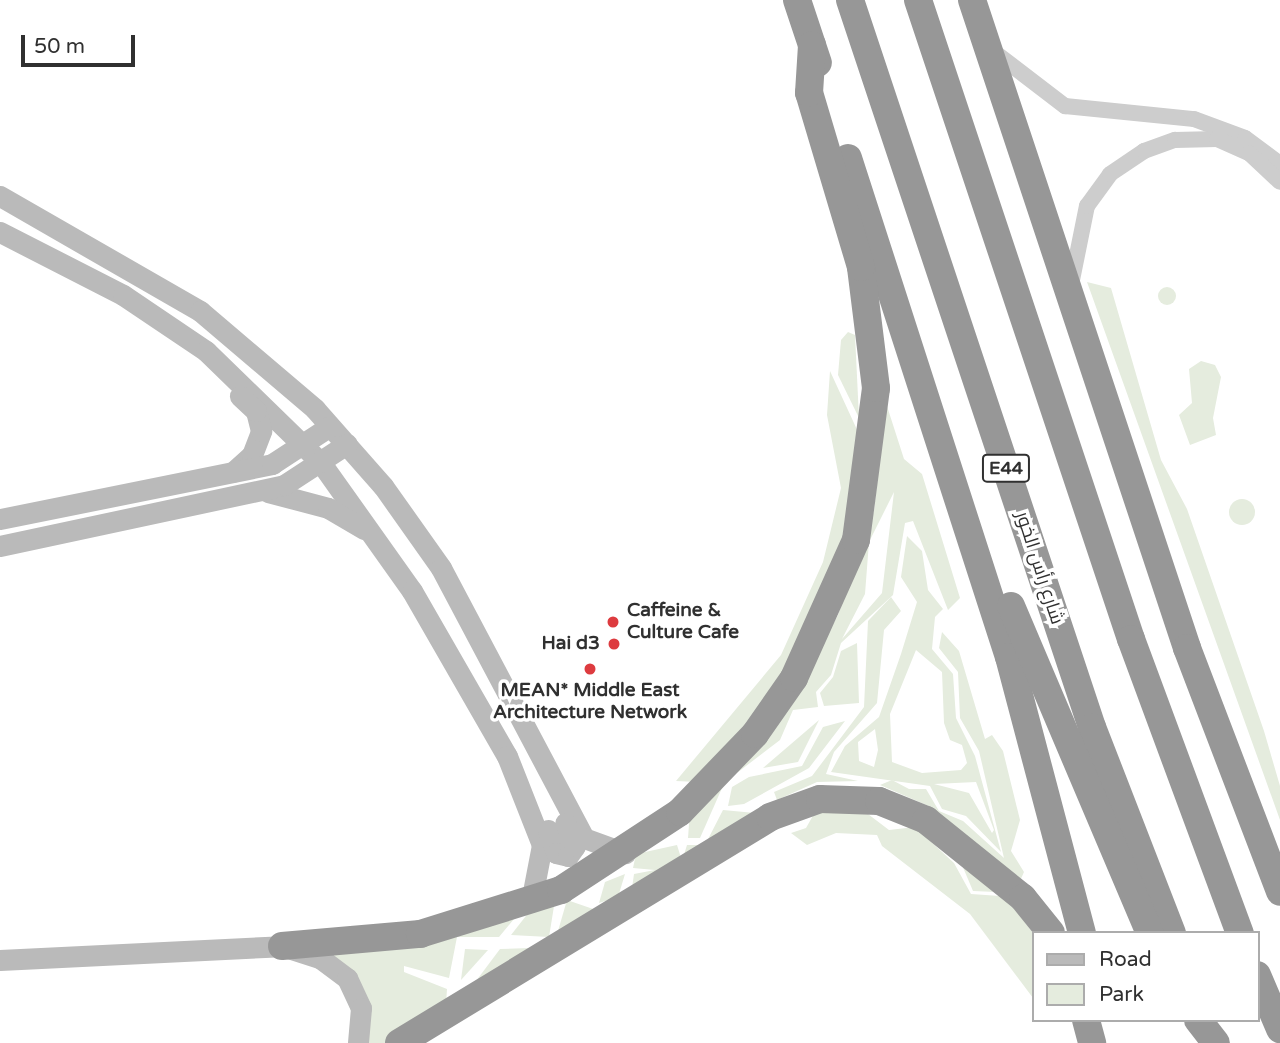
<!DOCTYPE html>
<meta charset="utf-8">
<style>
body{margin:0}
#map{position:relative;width:1280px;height:1043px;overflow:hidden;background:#fff;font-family:"Varela Round",Cairo,sans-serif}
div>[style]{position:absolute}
.green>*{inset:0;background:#e5ecde}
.round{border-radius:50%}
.street>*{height:16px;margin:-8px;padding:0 8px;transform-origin:8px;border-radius:8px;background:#cdcdcd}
.secondary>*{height:21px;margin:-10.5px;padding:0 10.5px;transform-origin:10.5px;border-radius:10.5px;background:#bababa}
.highway>*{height:28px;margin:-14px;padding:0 14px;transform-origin:14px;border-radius:14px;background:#979797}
.dots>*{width:19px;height:19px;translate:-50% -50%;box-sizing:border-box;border:4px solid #fff;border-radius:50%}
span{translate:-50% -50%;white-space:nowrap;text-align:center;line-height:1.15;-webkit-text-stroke:7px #fff;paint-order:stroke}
.shield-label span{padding:2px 5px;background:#fff;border:2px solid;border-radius:5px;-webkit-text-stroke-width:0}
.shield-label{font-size:18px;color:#303030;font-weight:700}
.street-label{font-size:19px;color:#303030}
.poi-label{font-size:19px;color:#303030;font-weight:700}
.left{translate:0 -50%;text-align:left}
.right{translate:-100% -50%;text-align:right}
.legend{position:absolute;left:1032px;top:931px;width:228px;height:91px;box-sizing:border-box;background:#fff;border:2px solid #acacac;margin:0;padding:9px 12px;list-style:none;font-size:21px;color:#303030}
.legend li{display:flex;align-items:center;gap:14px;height:35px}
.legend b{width:35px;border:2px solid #acacac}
.scale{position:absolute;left:21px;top:35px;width:114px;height:32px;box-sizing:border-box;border:4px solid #303030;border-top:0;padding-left:9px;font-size:21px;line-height:24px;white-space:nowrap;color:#303030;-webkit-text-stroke:5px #fff;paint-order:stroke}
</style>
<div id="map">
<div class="green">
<i style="clip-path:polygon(1087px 282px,1111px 288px,1161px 460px,1187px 509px,1264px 731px,1280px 786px,1280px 820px)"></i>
<i class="round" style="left:1158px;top:287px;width:18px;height:18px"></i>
<i style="clip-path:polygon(848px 332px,855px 335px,859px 418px,838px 375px,841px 340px)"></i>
<i style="clip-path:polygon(1201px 361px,1215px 365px,1221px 377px,1213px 418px,1216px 435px,1190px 445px,1179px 415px,1192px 403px,1189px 369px)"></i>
<i style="clip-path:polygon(830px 371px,859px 434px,854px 512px,776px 690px,697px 782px,676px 781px,781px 655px,823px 562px,841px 488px,827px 415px)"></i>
<i style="clip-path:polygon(evenodd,886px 403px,904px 459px,922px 474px,960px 598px,948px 610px,913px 521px,905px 523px,893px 595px,841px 643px,831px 675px,816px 692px,818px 707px,793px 710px,780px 740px,729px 779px,803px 680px,838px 615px,874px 511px,886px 403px,894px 492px,882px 593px,842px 639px,865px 594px,869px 542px,894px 492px)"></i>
<i class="round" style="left:1229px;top:499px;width:26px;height:26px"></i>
<i style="clip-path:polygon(evenodd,907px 536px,922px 551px,928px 590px,943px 609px,935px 617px,932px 649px,953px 674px,956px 718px,975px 756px,1001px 852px,966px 816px,942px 809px,930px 786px,831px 772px,845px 746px,879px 717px,901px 654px,917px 602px,901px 577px,907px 536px,916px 650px,942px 672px,944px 723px,950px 740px,962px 745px,967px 763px,961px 770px,922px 773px,892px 762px,890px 714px,916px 650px,907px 536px,875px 729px,878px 750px,874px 767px,859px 761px,858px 742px,875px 729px,907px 536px,976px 782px,994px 830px,992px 833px,969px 793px,934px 784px,976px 782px)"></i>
<i style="clip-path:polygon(891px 597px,901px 611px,884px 630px,877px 703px,834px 752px,826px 774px,858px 781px,817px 782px,777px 800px,774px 792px,812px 776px,864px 707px,868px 621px)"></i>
<i style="clip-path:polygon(942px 632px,959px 651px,985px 739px,992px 735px,1003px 751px,1020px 820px,1011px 851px,1024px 872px,1020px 881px,931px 807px,880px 785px,892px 780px,909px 789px,926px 789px,939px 811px,963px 821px,1004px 858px,979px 751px,960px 718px,958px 672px,939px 648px)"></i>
<i style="clip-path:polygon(857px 643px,859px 703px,824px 706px,820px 693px,833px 677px,841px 651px)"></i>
<i style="clip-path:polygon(819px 720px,798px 762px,763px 768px)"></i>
<i style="clip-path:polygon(845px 721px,809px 768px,744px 804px,728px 806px,732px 787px,749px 777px,802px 766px,823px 727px)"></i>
<i style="clip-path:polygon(726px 779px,700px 838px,688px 838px,690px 811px)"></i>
<i style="clip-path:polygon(723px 810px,755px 813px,682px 861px,632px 888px,634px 874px,655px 870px,633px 868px,636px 854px,677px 845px,682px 861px,687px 845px,705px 845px)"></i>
<i style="clip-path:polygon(864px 811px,889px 830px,915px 827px,954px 863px,971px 894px,1000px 896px,1011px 904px,1033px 933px,1033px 998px,970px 914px,882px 846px,877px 835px,836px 833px,807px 845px,791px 833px,806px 828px,815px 812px)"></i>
<i style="clip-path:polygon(962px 865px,996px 892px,973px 891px)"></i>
<i style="clip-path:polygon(625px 874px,618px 897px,599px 903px,605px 882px)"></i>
<i style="clip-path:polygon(555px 900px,549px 937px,511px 935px,529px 912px)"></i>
<i style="clip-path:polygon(567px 900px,596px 910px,558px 931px)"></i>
<i style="clip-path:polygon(519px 913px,499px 937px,457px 937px,449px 978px,404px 966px,404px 972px,447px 989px,446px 1004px,385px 1043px,364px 1043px,329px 956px)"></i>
<i style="clip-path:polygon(530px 948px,473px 985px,500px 949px)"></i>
<i style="clip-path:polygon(465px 949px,488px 950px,461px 980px)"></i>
</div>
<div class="street">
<i style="left:993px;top:51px;width:91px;rotate:37.4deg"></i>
<i style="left:1065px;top:106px;width:130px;rotate:5.8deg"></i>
<i style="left:1194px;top:119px;width:54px;rotate:20.4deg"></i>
<i style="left:1245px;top:138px;width:44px;rotate:36.6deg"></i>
<i style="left:1071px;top:285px;width:81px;rotate:-78.6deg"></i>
<i style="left:1087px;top:206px;width:39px;rotate:-54deg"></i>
<i style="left:1110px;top:174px;width:41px;rotate:-34.1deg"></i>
<i style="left:1144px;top:151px;width:33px;rotate:-20deg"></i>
<i style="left:1175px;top:140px;width:42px;rotate:-1.4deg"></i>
<i style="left:1217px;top:139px;width:35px;rotate:24deg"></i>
<i style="left:1249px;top:153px;width:42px;rotate:43.1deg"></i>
</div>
<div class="secondary">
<i style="left:0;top:196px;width:231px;rotate:29.9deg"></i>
<i style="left:200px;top:311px;width:151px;rotate:40.4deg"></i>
<i style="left:315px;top:409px;width:103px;rotate:48.6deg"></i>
<i style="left:383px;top:486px;width:100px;rotate:54.7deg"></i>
<i style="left:441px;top:568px;width:306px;rotate:62.1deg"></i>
<i style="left:584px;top:838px;width:44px;rotate:20.1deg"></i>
<i style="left:0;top:232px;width:138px;rotate:27.1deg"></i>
<i style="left:123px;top:295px;width:100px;rotate:34deg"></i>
<i style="left:206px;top:351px;width:161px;rotate:44.2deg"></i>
<i style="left:321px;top:463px;width:157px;rotate:54.6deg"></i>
<i style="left:412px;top:591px;width:190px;rotate:60.1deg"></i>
<i style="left:507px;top:756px;width:96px;rotate:68.5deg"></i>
<i style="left:542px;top:845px;width:58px;rotate:100.9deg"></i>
<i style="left:233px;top:472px;width:25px;rotate:-42deg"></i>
<i style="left:252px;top:455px;width:26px;rotate:-69deg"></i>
<i style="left:261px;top:431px;width:21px;rotate:-104deg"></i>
<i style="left:256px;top:411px;width:22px;rotate:-137deg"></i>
<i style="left:268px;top:492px;width:62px;rotate:14.9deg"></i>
<i style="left:328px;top:508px;width:42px;rotate:30.3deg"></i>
<i style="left:0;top:519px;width:278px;rotate:-11.4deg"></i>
<i style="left:272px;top:464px;width:69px;rotate:-33.2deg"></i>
<i style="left:0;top:546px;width:290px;rotate:-12.1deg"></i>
<i style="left:284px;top:485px;width:75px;rotate:-33.1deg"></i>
<i style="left:548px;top:830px;width:24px;rotate:71deg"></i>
<i style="left:556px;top:853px;width:12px;rotate:14deg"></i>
<i style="left:568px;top:856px;width:12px;rotate:-55deg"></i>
<i style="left:575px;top:846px;width:25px;rotate:-113deg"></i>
<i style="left:0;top:960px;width:282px;rotate:-2.8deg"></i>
<i style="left:282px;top:946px;width:40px;rotate:18deg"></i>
<i style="left:320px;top:958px;width:34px;rotate:37deg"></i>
<i style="left:347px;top:978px;width:33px;rotate:65deg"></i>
<i style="left:361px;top:1008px;width:35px;rotate:95deg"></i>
</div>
<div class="highway">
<i style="left:797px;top:0;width:66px;rotate:71.6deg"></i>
<i style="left:850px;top:0;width:766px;rotate:71.59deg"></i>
<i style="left:1092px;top:727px;width:221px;rotate:68.8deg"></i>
<i style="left:918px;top:0;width:674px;rotate:71.57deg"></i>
<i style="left:1131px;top:639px;width:314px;rotate:69.7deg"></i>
<i style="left:972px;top:0;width:683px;rotate:71.64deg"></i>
<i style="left:1187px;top:648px;width:261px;rotate:69.1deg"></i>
<i style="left:848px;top:158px;width:524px;rotate:72.12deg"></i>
<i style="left:1009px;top:657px;width:285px;rotate:75.2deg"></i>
<i style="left:1011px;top:606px;width:355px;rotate:67deg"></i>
<i style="left:282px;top:946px;width:139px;rotate:-5deg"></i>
<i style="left:420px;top:934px;width:148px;rotate:-17.3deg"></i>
<i style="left:561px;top:890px;width:142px;rotate:-33.2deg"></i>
<i style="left:680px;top:812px;width:108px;rotate:-46.1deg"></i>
<i style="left:755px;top:734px;width:68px;rotate:-55.1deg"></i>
<i style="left:794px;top:678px;width:151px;rotate:-65.8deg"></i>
<i style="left:856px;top:540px;width:153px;rotate:-82.5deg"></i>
<i style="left:876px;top:388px;width:122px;rotate:-97.1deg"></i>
<i style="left:861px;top:267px;width:182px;rotate:-106.6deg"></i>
<i style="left:809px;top:93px;width:48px;rotate:-86.4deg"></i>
<i style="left:1257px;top:975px;width:59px;rotate:66.9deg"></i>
<i style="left:1086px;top:1020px;width:24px;rotate:75deg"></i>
<i style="left:1198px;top:1020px;width:29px;rotate:52deg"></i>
<i style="left:399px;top:1043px;width:434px;rotate:-31.3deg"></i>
<i style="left:770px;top:817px;width:53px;rotate:-19.8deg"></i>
<i style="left:820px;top:799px;width:59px;rotate:1.9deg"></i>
<i style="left:879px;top:801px;width:51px;rotate:22deg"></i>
<i style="left:926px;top:820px;width:124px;rotate:38.8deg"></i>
<i style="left:1023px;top:898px;width:45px;rotate:51.3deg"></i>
</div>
<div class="dots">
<i style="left:613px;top:622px;background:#dd3b3f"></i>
<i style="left:614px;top:644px;background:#dd3b3f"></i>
<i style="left:590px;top:669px;background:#dd3b3f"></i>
</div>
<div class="shield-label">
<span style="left:1006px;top:468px">E44</span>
</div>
<div class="street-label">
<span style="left:1039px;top:568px;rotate:72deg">شارع رأس الخور</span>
</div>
<div class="poi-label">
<span class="left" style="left:627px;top:622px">Caffeine &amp;<br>Culture Cafe</span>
<span class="right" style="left:600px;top:644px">Hai d3</span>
<span style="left:590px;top:702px">MEAN* Middle East<br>Architecture Network</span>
</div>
<ul class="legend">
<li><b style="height:9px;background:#bababa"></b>Road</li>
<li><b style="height:19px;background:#e5ecde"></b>Park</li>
</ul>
<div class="scale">50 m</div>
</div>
